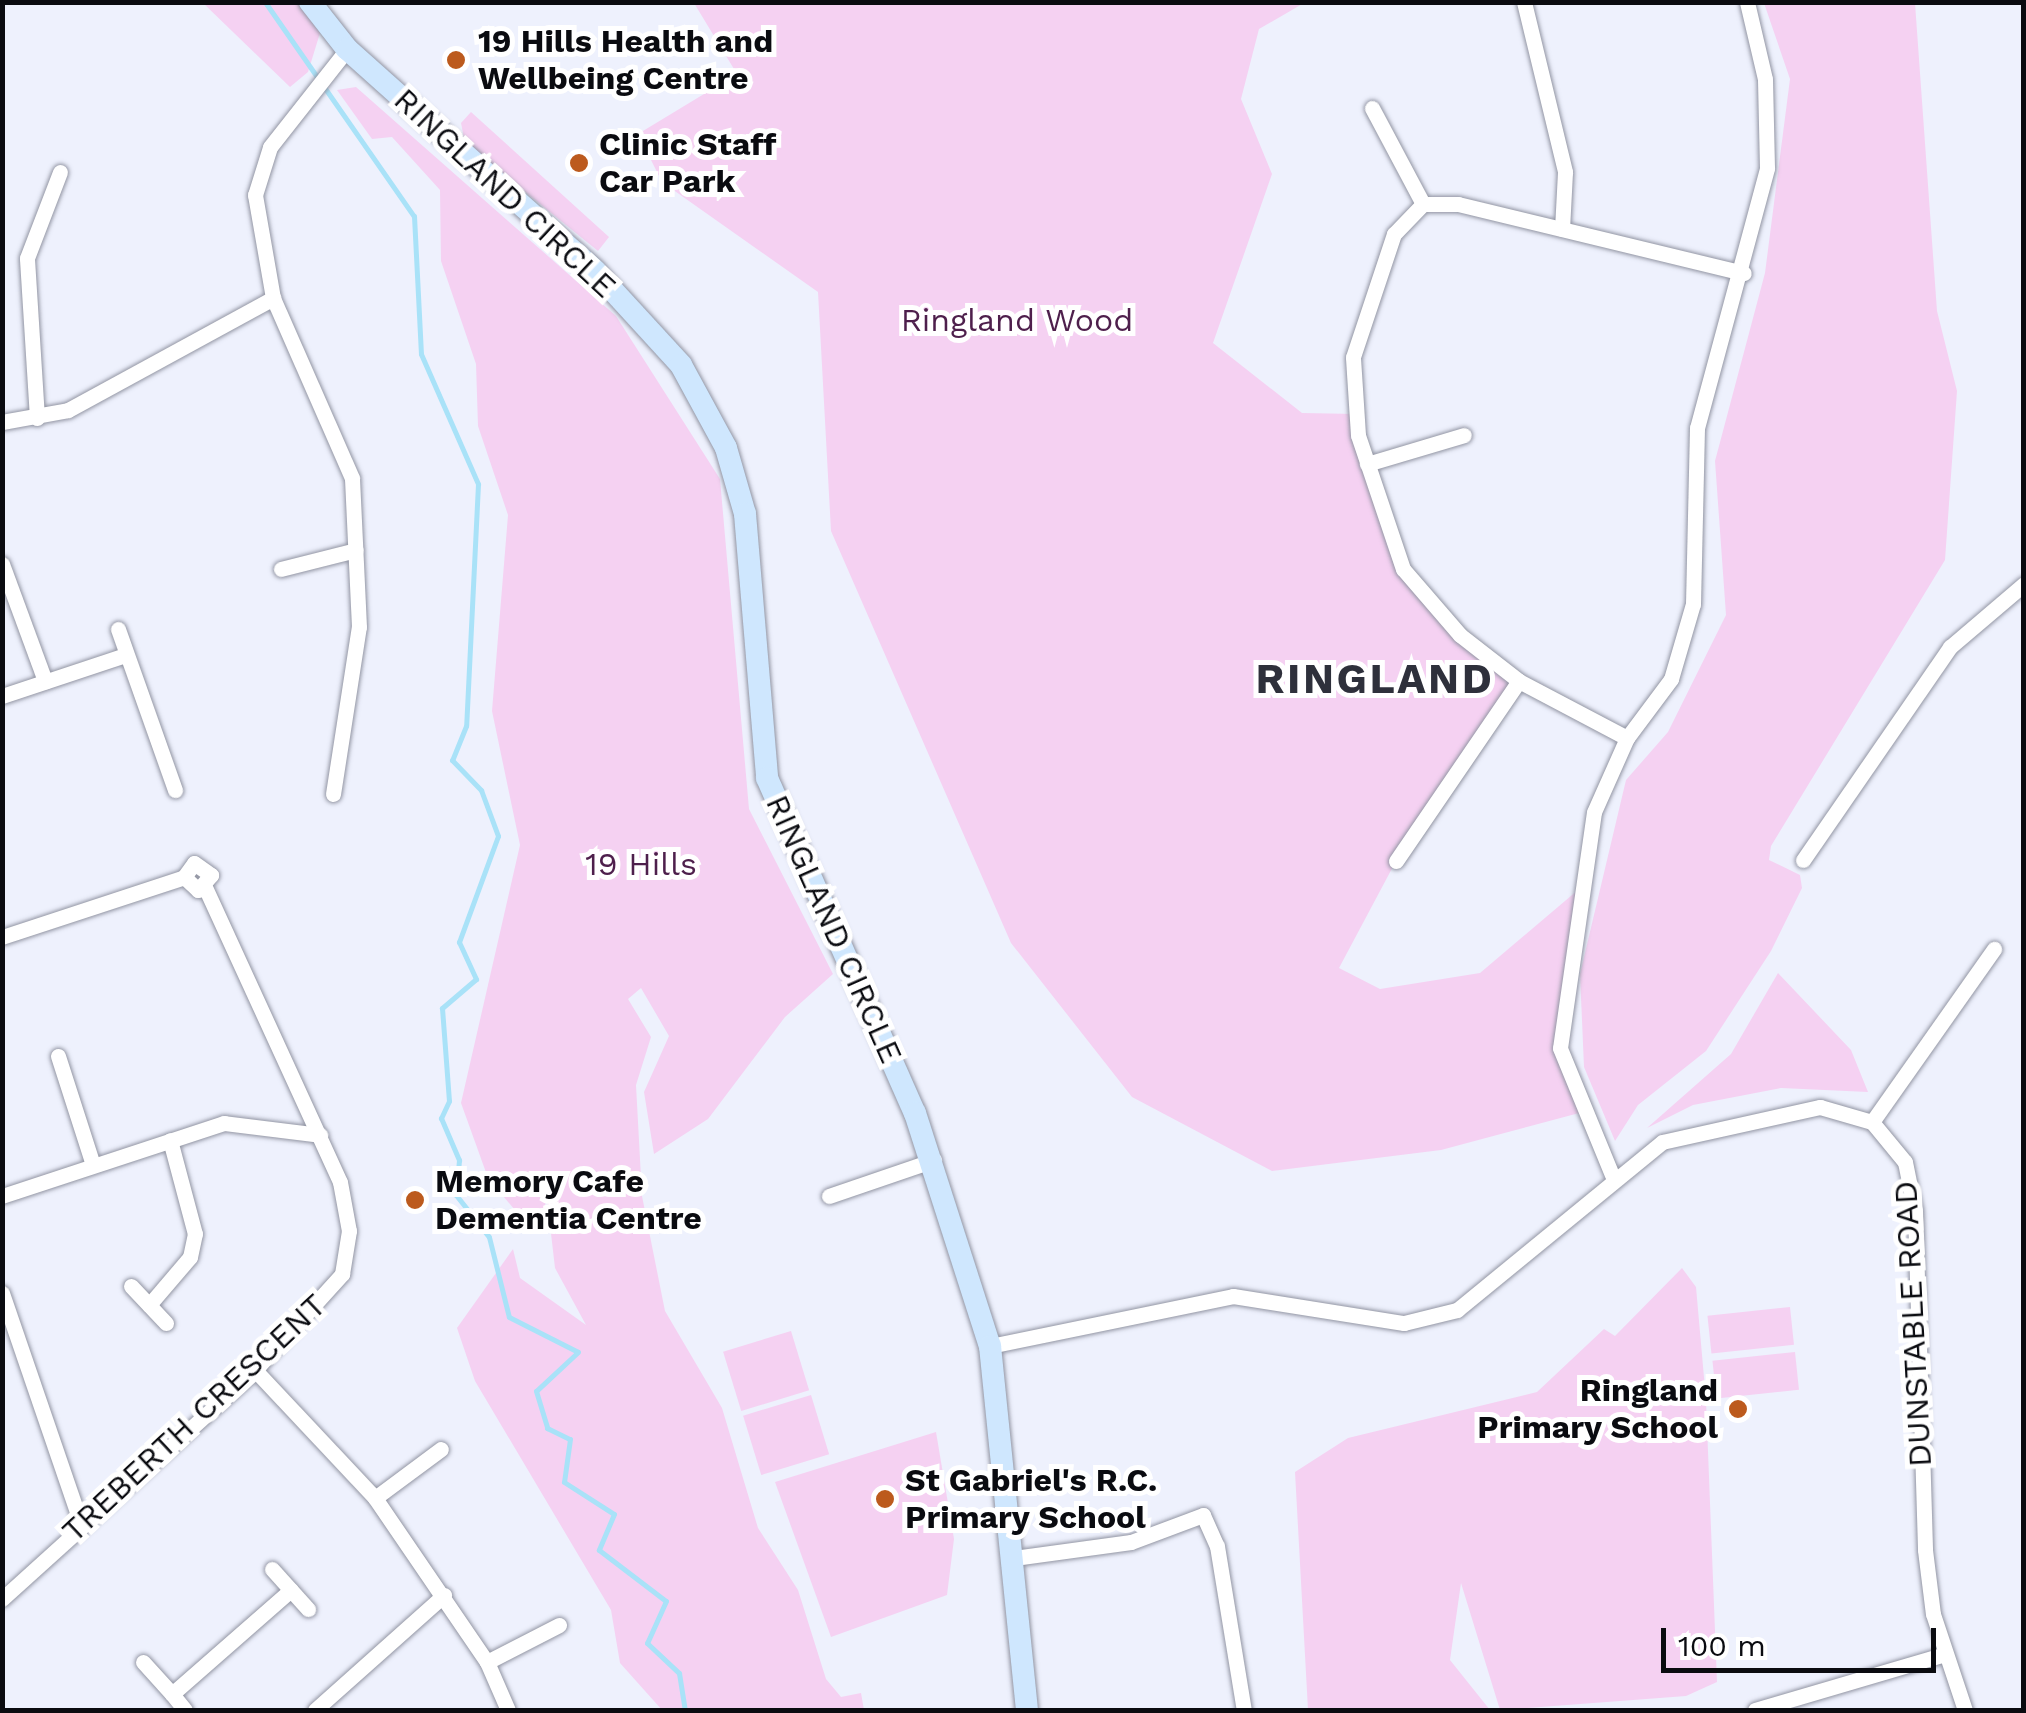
<!DOCTYPE html>
<style>
body{margin:0}
#map{position:relative;width:2026px;height:1713px;overflow:hidden;background:#eef1fd;font-family:"Work Sans",sans-serif}
div>[style]{position:absolute}
.green>*{inset:0;background:#f5d1f2;transform-origin:0 0}
.stream>*{height:5px;margin:-2.5px;padding:0 2.5px;transform-origin:2.5px;border-radius:2.5px;background:#a9e2f8}
.roads{filter:drop-shadow(0 0 2px #9295a3) drop-shadow(0 0 2px #9295a3)}
.street>*{height:15px;margin:-7.5px;padding:0 7.5px;transform-origin:7.5px;border-radius:7.5px;background:#fff}
.secondary>*{height:22px;margin:-11px;padding:0 11px;transform-origin:11px;border-radius:11px;background:#cfe7fe}
.dots>*{width:28px;height:28px;translate:-50% -50%;box-sizing:border-box;border:5px solid #fff;border-radius:50%}
span{translate:-50% -50%;white-space:nowrap;text-align:center;line-height:1.15;-webkit-text-stroke:10px #fff;paint-order:stroke}
.poi-label{font-size:32px;color:#0a0b10;font-weight:700}
.left{translate:0 -50%;text-align:left}
.right{translate:-100% -50%;text-align:right}
.street-label{font-size:32px;color:#0a0b10}
.park-label{font-size:32px;color:#4e1f4c}
.district-label{font-size:42px;color:#2e303b;font-weight:700;letter-spacing:2.5px}
.frame{position:absolute;inset:0;border:5px solid #0a0b10;pointer-events:none}
.scale{position:absolute;left:1661px;top:1628px;width:275px;height:45px;box-sizing:border-box;border:5px solid #0a0b10;border-top:0;padding-left:12px;font-size:30px;line-height:35px;white-space:nowrap;color:#0a0b10;-webkit-text-stroke:8px #fff;paint-order:stroke}
</style>
<div id="map">
<div class="green">
<i style="clip-path:polygon(203px 3px,298px 3px,320px 33px,308px 72px,290px 87px)"></i>
<i style="clip-path:polygon(694px 3px,1304px 3px,1259px 29px,1241px 99px,1272px 174px,1213px 343px,1302px 413px,1357px 414px,1403px 569px,1460px 635px,1519px 681px,1396px 861px,1339px 968px,1380px 989px,1480px 973px,1585px 884px,1560px 1048px,1583px 1112px,1441px 1150px,1272px 1171px,1132px 1097px,1011px 943px,831px 531px,818px 292px,662px 182px,638px 134px,737px 74px)"></i>
<i style="clip-path:polygon(1764px 3px,1915px 3px,1937px 311px,1957px 391px,1945px 560px,1771px 846px,1769px 860px,1800px 875px,1802px 888px,1771px 951px,1706px 1051px,1638px 1105px,1615px 1141px,1584px 1067px,1580px 974px,1626px 780px,1668px 732px,1726px 615px,1715px 461px,1765px 273px,1790px 79px)"></i>
<i style="clip-path:polygon(356px 87px,616px 316px,720px 479px,749px 809px,833px 974px,785px 1017px,708px 1119px,654px 1154px,644px 1092px,669px 1036px,641px 988px,628px 999px,651px 1037px,636px 1085px,642px 1196px,665px 1311px,722px 1408px,758px 1528px,798px 1590px,826px 1679px,841px 1697px,861px 1693px,864px 1710px,662px 1710px,620px 1663px,611px 1610px,475px 1381px,457px 1328px,513px 1249px,520px 1278px,586px 1325px,555px 1268px,547px 1199px,535px 1234px,488px 1178px,461px 1103px,520px 845px,492px 711px,508px 515px,478px 426px,476px 364px,441px 261px,440px 190px,392px 137px,372px 139px,337px 90px)"></i>
<i style="clip-path:polygon(471px 112px,609px 237px,598px 251px,465px 143px,461px 123px)"></i>
<i style="clip-path:polygon(1778px 973px,1851px 1050px,1868px 1092px,1781px 1088px,1693px 1105px,1647px 1128px,1731px 1054px)"></i>
<i style="clip-path:polygon(1682px 1268px,1696px 1287px,1706px 1400px,1717px 1682px,1686px 1696px,1500px 1710px,1461px 1583px,1450px 1660px,1490px 1710px,1308px 1710px,1295px 1472px,1348px 1438px,1537px 1392px,1604px 1329px,1615px 1336px)"></i>
<i style="left:1790px;top:1307px;width:38px;height:83px;rotate:84deg"></i>
<i style="left:791px;top:1331px;width:62px;height:71px;rotate:73deg"></i>
<i style="left:1795px;top:1352px;width:38px;height:83px;rotate:84deg"></i>
<i style="left:811px;top:1395px;width:62px;height:71px;rotate:73deg"></i>
<i style="clip-path:polygon(936px 1432px,954px 1539px,947px 1595px,831px 1637px,775px 1482px)"></i>
</div>
<div class="stream">
<i style="left:265px;top:2px;width:261px;rotate:55.2deg"></i>
<i style="left:414px;top:216px;width:138px;rotate:87.1deg"></i>
<i style="left:421px;top:354px;width:142px;rotate:66.3deg"></i>
<i style="left:478px;top:484px;width:242px;rotate:92.8deg"></i>
<i style="left:466px;top:726px;width:37px;rotate:112deg"></i>
<i style="left:452px;top:760px;width:42px;rotate:46deg"></i>
<i style="left:481px;top:790px;width:49px;rotate:69.7deg"></i>
<i style="left:498px;top:836px;width:113px;rotate:110.2deg"></i>
<i style="left:459px;top:942px;width:41px;rotate:65.3deg"></i>
<i style="left:476px;top:979px;width:45px;rotate:139.5deg"></i>
<i style="left:442px;top:1008px;width:93px;rotate:85.7deg"></i>
<i style="left:449px;top:1101px;width:19px;rotate:115deg"></i>
<i style="left:441px;top:1118px;width:46px;rotate:66.8deg"></i>
<i style="left:459px;top:1160px;width:35px;rotate:95deg"></i>
<i style="left:456px;top:1195px;width:53px;rotate:51.8deg"></i>
<i style="left:489px;top:1237px;width:82px;rotate:76deg"></i>
<i style="left:509px;top:1317px;width:77px;rotate:26.9deg"></i>
<i style="left:578px;top:1352px;width:57px;rotate:137.1deg"></i>
<i style="left:536px;top:1391px;width:39px;rotate:73deg"></i>
<i style="left:547px;top:1428px;width:25px;rotate:26deg"></i>
<i style="left:570px;top:1439px;width:43px;rotate:97.9deg"></i>
<i style="left:564px;top:1482px;width:59px;rotate:32.6deg"></i>
<i style="left:614px;top:1514px;width:39px;rotate:113deg"></i>
<i style="left:599px;top:1550px;width:84px;rotate:37.3deg"></i>
<i style="left:666px;top:1601px;width:46px;rotate:114.3deg"></i>
<i style="left:647px;top:1643px;width:44px;rotate:43.2deg"></i>
<i style="left:679px;top:1673px;width:37px;rotate:81deg"></i>
</div>
<div class="roads">
<div class="street">
<i style="left:1524px;top:2px;width:175px;rotate:76.4deg"></i>
<i style="left:1565px;top:172px;width:57px;rotate:93deg"></i>
<i style="left:1372px;top:108px;width:109px;rotate:62deg"></i>
<i style="left:37px;top:418px;width:160px;rotate:-93.6deg"></i>
<i style="left:27px;top:258px;width:92px;rotate:-69deg"></i>
<i style="left:2px;top:422px;width:67px;rotate:-10.3deg"></i>
<i style="left:68px;top:410px;width:234px;rotate:-28.6deg"></i>
<i style="left:1367px;top:464px;width:101px;rotate:-16.6deg"></i>
<i style="left:2px;top:564px;width:125px;rotate:69.8deg"></i>
<i style="left:281px;top:569px;width:77px;rotate:-14.2deg"></i>
<i style="left:118px;top:629px;width:171px;rotate:70.5deg"></i>
<i style="left:2px;top:696px;width:130px;rotate:-18.4deg"></i>
<i style="left:1627px;top:738px;width:122px;rotate:-152.2deg"></i>
<i style="left:1519px;top:681px;width:75px;rotate:-142.1deg"></i>
<i style="left:1460px;top:635px;width:87px;rotate:-130.8deg"></i>
<i style="left:1403px;top:569px;width:141px;rotate:-108.6deg"></i>
<i style="left:1358px;top:435px;width:78px;rotate:-93.7deg"></i>
<i style="left:1353px;top:357px;width:130px;rotate:-71.6deg"></i>
<i style="left:1394px;top:234px;width:42px;rotate:-46deg"></i>
<i style="left:1423px;top:204px;width:35px"></i>
<i style="left:1458px;top:204px;width:294px;rotate:13.6deg"></i>
<i style="left:333px;top:794px;width:169px;rotate:-81.2deg"></i>
<i style="left:359px;top:627px;width:149px;rotate:-92.7deg"></i>
<i style="left:352px;top:478px;width:197px;rotate:-113.7deg"></i>
<i style="left:273px;top:298px;width:105px;rotate:-99.9deg"></i>
<i style="left:255px;top:195px;width:50px;rotate:-72.6deg"></i>
<i style="left:270px;top:147px;width:125px;rotate:-51.8deg"></i>
<i style="left:1803px;top:860px;width:259px;rotate:-55.4deg"></i>
<i style="left:1950px;top:647px;width:97px;rotate:-40.4deg"></i>
<i style="left:1396px;top:861px;width:218px;rotate:-55.7deg"></i>
<i style="left:2px;top:937px;width:192px;rotate:-18.2deg"></i>
<i style="left:184px;top:877px;width:17px;rotate:-54deg"></i>
<i style="left:194px;top:863px;width:21px;rotate:35deg"></i>
<i style="left:211px;top:875px;width:20px;rotate:131deg"></i>
<i style="left:198px;top:890px;width:19px;rotate:-137deg"></i>
<i style="left:58px;top:1056px;width:114px;rotate:72.2deg"></i>
<i style="left:1872px;top:1122px;width:212px;rotate:-54.8deg"></i>
<i style="left:1612px;top:1175px;width:137px;rotate:-112.3deg"></i>
<i style="left:1560px;top:1048px;width:238px;rotate:-81.8deg"></i>
<i style="left:1594px;top:812px;width:81px;rotate:-66deg"></i>
<i style="left:1627px;top:738px;width:74px;rotate:-53.3deg"></i>
<i style="left:1671px;top:679px;width:78px;rotate:-73.7deg"></i>
<i style="left:1693px;top:604px;width:176px;rotate:-88.7deg"></i>
<i style="left:1697px;top:428px;width:269px;rotate:-74.9deg"></i>
<i style="left:1767px;top:168px;width:89px;rotate:-91.3deg"></i>
<i style="left:1765px;top:79px;width:79px;rotate:-103.2deg"></i>
<i style="left:2px;top:1196px;width:234px;rotate:-18.2deg"></i>
<i style="left:224px;top:1123px;width:97px;rotate:7.1deg"></i>
<i style="left:829px;top:1196px;width:111px;rotate:-18.9deg"></i>
<i style="left:131px;top:1286px;width:51px;rotate:46.6deg"></i>
<i style="left:2px;top:1293px;width:244px;rotate:71.1deg"></i>
<i style="left:149px;top:1305px;width:63px;rotate:-49.5deg"></i>
<i style="left:190px;top:1257px;width:24px;rotate:-78deg"></i>
<i style="left:195px;top:1234px;width:97px;rotate:-104.9deg"></i>
<i style="left:990px;top:1346px;width:248px;rotate:-11.6deg"></i>
<i style="left:1233px;top:1296px;width:173px;rotate:9deg"></i>
<i style="left:1404px;top:1323px;width:55px;rotate:-13.8deg"></i>
<i style="left:1457px;top:1310px;width:265px;rotate:-39.3deg"></i>
<i style="left:1662px;top:1142px;width:162px;rotate:-12.5deg"></i>
<i style="left:1820px;top:1107px;width:54px;rotate:16.1deg"></i>
<i style="left:1872px;top:1122px;width:52px;rotate:50.5deg"></i>
<i style="left:1905px;top:1162px;width:50px;rotate:78.5deg"></i>
<i style="left:1915px;top:1211px;width:339px;rotate:88.3deg"></i>
<i style="left:1925px;top:1550px;width:64px;rotate:82.9deg"></i>
<i style="left:1933px;top:1614px;width:101px;rotate:71.6deg"></i>
<i style="left:255px;top:1370px;width:175px;rotate:46.8deg"></i>
<i style="left:375px;top:1498px;width:199px;rotate:55.7deg"></i>
<i style="left:487px;top:1662px;width:52px;rotate:66.4deg"></i>
<i style="left:375px;top:1498px;width:82px;rotate:-36.6deg"></i>
<i style="left:1014px;top:1558px;width:118px;rotate:-7.8deg"></i>
<i style="left:1131px;top:1542px;width:77px;rotate:-20.6deg"></i>
<i style="left:1203px;top:1515px;width:34px;rotate:66deg"></i>
<i style="left:1217px;top:1546px;width:166px;rotate:80.7deg"></i>
<i style="left:272px;top:1569px;width:54px;rotate:48deg"></i>
<i style="left:2px;top:1599px;width:341px;rotate:-42.1deg"></i>
<i style="left:255px;top:1370px;width:130px;rotate:-47.8deg"></i>
<i style="left:342px;top:1274px;width:44px;rotate:-80.8deg"></i>
<i style="left:349px;top:1231px;width:50px;rotate:-100.4deg"></i>
<i style="left:340px;top:1182px;width:324px;rotate:-114.6deg"></i>
<i style="left:143px;top:1662px;width:43px;rotate:47.8deg"></i>
<i style="left:487px;top:1662px;width:81px;rotate:-27.2deg"></i>
<i style="left:185px;top:1710px;width:21px;rotate:-129deg"></i>
<i style="left:172px;top:1694px;width:158px;rotate:-41.2deg"></i>
<i style="left:315px;top:1710px;width:173px;rotate:-41.7deg"></i>
<i style="left:1755px;top:1710px;width:198px;rotate:-16.4deg"></i>
</div>
<div class="secondary">
<i style="left:310px;top:2px;width:60px;rotate:51.8deg"></i>
<i style="left:347px;top:49px;width:333px;rotate:41.8deg"></i>
<i style="left:595px;top:271px;width:127px;rotate:47.5deg"></i>
<i style="left:681px;top:365px;width:94px;rotate:61.5deg"></i>
<i style="left:726px;top:448px;width:69px;rotate:73.9deg"></i>
<i style="left:745px;top:514px;width:265px;rotate:85.2deg"></i>
<i style="left:767px;top:778px;width:366px;rotate:66.2deg"></i>
<i style="left:915px;top:1113px;width:245px;rotate:72.2deg"></i>
<i style="left:990px;top:1346px;width:366px;rotate:84.2deg"></i>
</div>
</div>
<div class="dots">
<i style="left:456px;top:60px;background:#bc5a1d"></i>
<i style="left:579px;top:163px;background:#bc5a1d"></i>
<i style="left:415px;top:1200px;background:#bc5a1d"></i>
<i style="left:1738px;top:1409px;background:#bc5a1d"></i>
<i style="left:885px;top:1499px;background:#bc5a1d"></i>
</div>
<div class="poi-label">
<span class="left" style="left:478px;top:60px">19 Hills Health and<br>Wellbeing Centre</span>
<span class="left" style="left:599px;top:163px">Clinic Staff<br>Car Park</span>
<span class="left" style="left:435px;top:1200px">Memory Cafe<br>Dementia Centre</span>
<span class="right" style="left:1718px;top:1409px">Ringland<br>Primary School</span>
<span class="left" style="left:905px;top:1499px">St Gabriel's R.C.<br>Primary School</span>
</div>
<div class="street-label">
<span style="left:505px;top:193px;rotate:43deg">RINGLAND CIRCLE</span>
<span style="left:834px;top:929px;rotate:66deg">RINGLAND CIRCLE</span>
<span style="left:1913px;top:1324px;rotate:-93deg">DUNSTABLE ROAD</span>
<span style="left:194px;top:1418px;rotate:-43deg">TREBERTH CRESCENT</span>
</div>
<div class="park-label">
<span style="left:1017px;top:320px">Ringland Wood</span>
<span style="left:641px;top:864px">19 Hills</span>
</div>
<div class="district-label">
<span style="left:1375px;top:679px">RINGLAND</span>
</div>
<div class="frame"></div>
<div class="scale">100 m</div>
</div>
